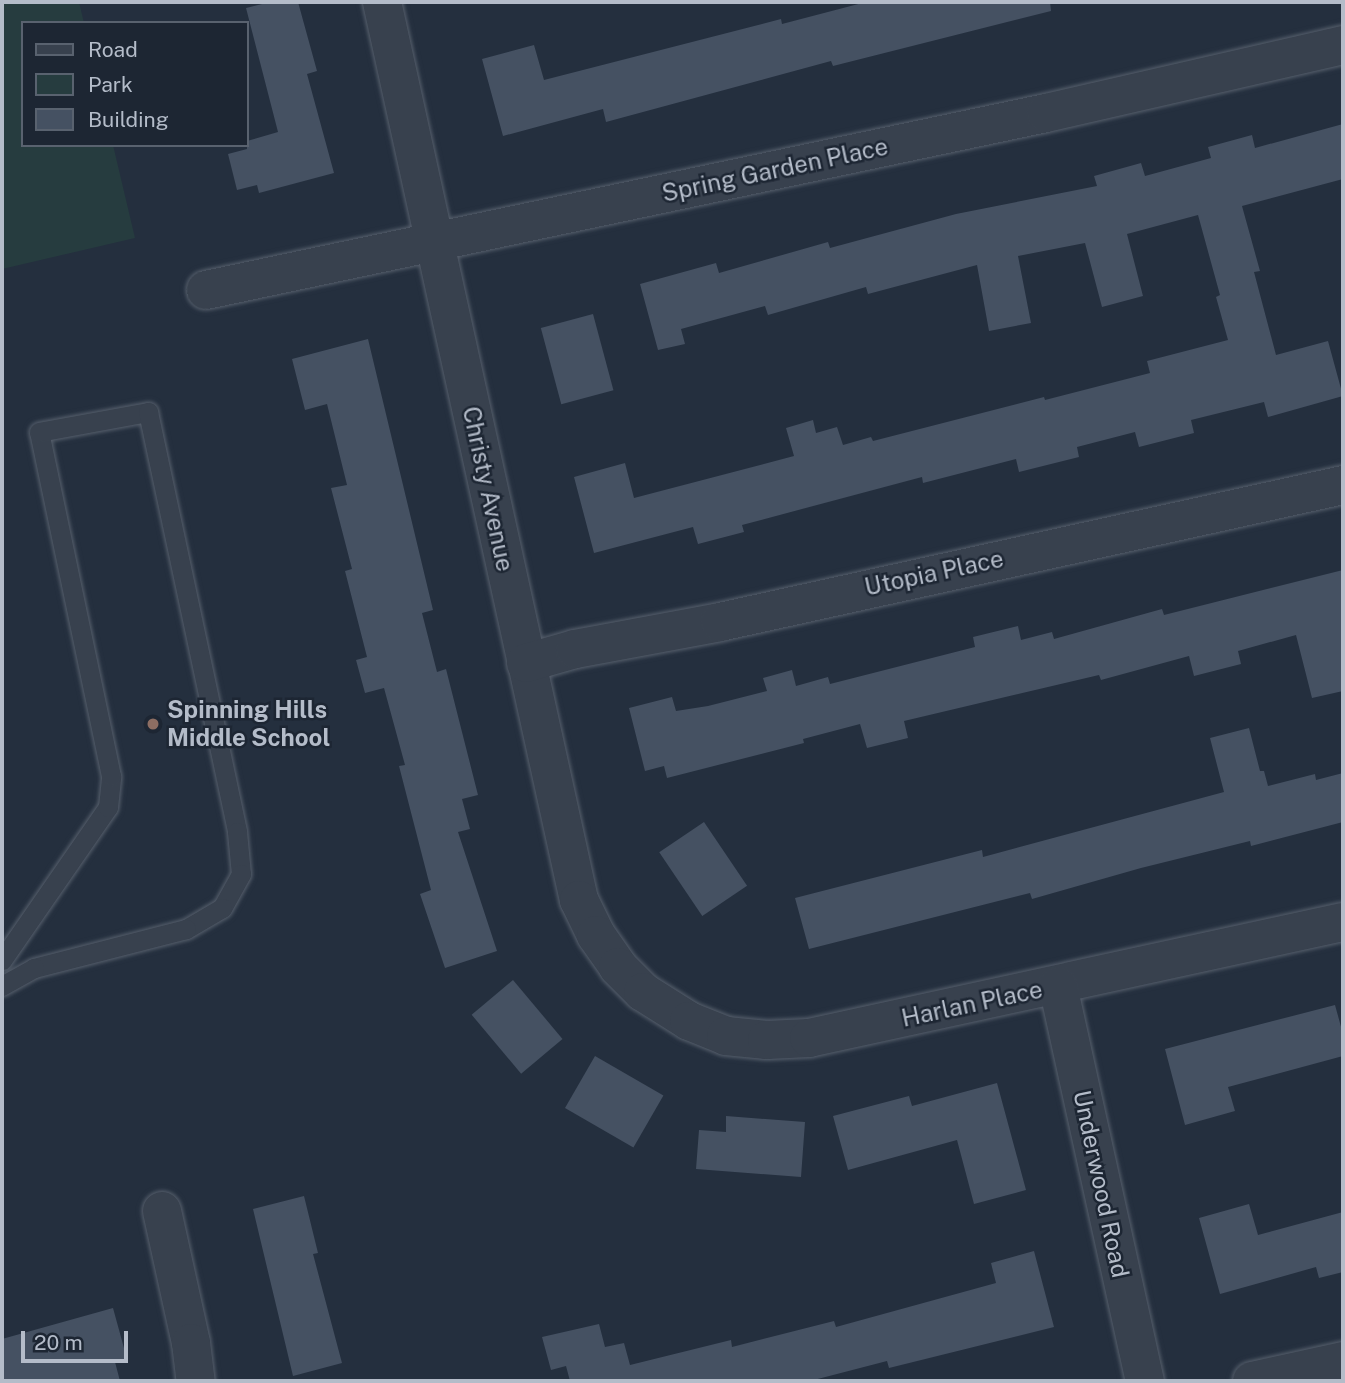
<!DOCTYPE html>
<style>
body{margin:0}
#map{position:relative;width:1345px;height:1383px;overflow:hidden;background:#242f3e;font-family:"Public Sans",sans-serif}
div>[style]{position:absolute}
.green>*{inset:0;background:#263c3f}
.building>*{inset:0;background:#455162;transform-origin:0 0}
.roads{filter:drop-shadow(0 0 2px #565f6c) drop-shadow(0 0 2px #565f6c)}
.service>*{height:19px;margin:-9.5px;padding:0 9.5px;transform-origin:9.5px;border-radius:9.5px;background:#38414e}
.minor>*{height:38px;margin:-19px;padding:0 19px;transform-origin:19px;border-radius:19px;background:#38414e}
.dots>*{width:19px;height:19px;translate:-50% -50%;box-sizing:border-box;border:4px solid #1d2633;border-radius:50%}
span{translate:-50% -50%;white-space:nowrap;text-align:center;line-height:1.15;-webkit-text-stroke:5px #1d2633;paint-order:stroke}
.street-label{font-size:24px;color:#b4bcc9}
.poi-label{font-size:24px;color:#b4bcc9;font-weight:700}
.left{translate:0 -50%;text-align:left}
.frame{position:absolute;inset:0;border:4px solid #b4bcc9;pointer-events:none}
.legend{position:absolute;left:21px;top:21px;width:228px;height:126px;box-sizing:border-box;background:#1d2633;border:2px solid #59626f;margin:0;padding:9px 12px;list-style:none;font-size:21px;color:#b4bcc9}
.legend li{display:flex;align-items:center;gap:14px;height:35px}
.legend b{width:35px;border:2px solid #59626f}
.scale{position:absolute;left:21px;top:1331px;width:107px;height:32px;box-sizing:border-box;border:4px solid #b4bcc9;border-top:0;padding-left:9px;font-size:21px;line-height:24px;white-space:nowrap;color:#b4bcc9;-webkit-text-stroke:5px #1d2633;paint-order:stroke}
</style>
<div id="map">
<div class="green">
<i style="clip-path:polygon(2px 2px,79px 2px,84px 23px,23px 23px,23px 145px,113px 145px,135px 238px,2px 269px)"></i>
</div>
<div class="building">
<i style="clip-path:polygon(270px 2px,298px 2px,317px 71px,307px 74px,334px 173px,259px 193px,257px 185px,237px 190px,228px 154px,247px 149px,247px 141px,278px 132px,246px 8px)"></i>
<i style="clip-path:polygon(866px 2px,1050px 2px,1051px 11px,833px 66px,831px 61px,606px 122px,603px 109px,503px 136px,482px 59px,534px 45px,544px 80px,781px 19px,782px 24px)"></i>
<i style="clip-path:polygon(1343px 124px,1343px 179px,1242px 206px,1260px 271px,1254px 272px,1276px 355px,1328px 341px,1343px 396px,1268px 417px,1264px 402px,1191px 420px,1194px 433px,1139px 447px,1135px 432px,1077px 447px,1079px 457px,1019px 472px,1016px 459px,923px 483px,922px 477px,742px 525px,744px 532px,698px 544px,693px 527px,594px 553px,574px 477px,625px 463px,634px 498px,794px 456px,786px 428px,813px 420px,816px 433px,837px 427px,843px 445px,871px 437px,873px 441px,1044px 397px,1045px 400px,1150px 373px,1147px 361px,1228px 340px,1216px 297px,1220px 295px,1198px 215px,1127px 234px,1143px 296px,1102px 307px,1085px 243px,1018px 256px,1031px 323px,989px 331px,977px 265px,868px 294px,866px 287px,768px 315px,765px 306px,681px 329px,685px 344px,658px 350px,640px 284px,716px 263px,719px 273px,828px 242px,830px 248px,956px 214px,1097px 186px,1094px 176px,1141px 163px,1145px 176px,1211px 158px,1208px 147px,1252px 135px,1255px 148px)"></i>
<i style="left:593px;top:314px;width:79px;height:54px;rotate:75deg"></i>
<i style="clip-path:polygon(368px 339px,433px 610px,422px 613px,437px 672px,446px 669px,478px 795px,462px 799px,470px 829px,458px 832px,497px 951px,445px 968px,420px 894px,431px 890px,399px 766px,405px 765px,384px 688px,365px 693px,356px 660px,367px 657px,345px 571px,352px 569px,331px 488px,347px 485px,327px 404px,305px 410px,292px 359px)"></i>
<i style="clip-path:polygon(1343px 570px,1343px 691px,1312px 698px,1296px 635px,1238px 651px,1241px 664px,1194px 676px,1189px 656px,1101px 680px,1099px 675px,904px 721px,908px 738px,867px 748px,860px 724px,803px 739px,804px 743px,667px 778px,664px 766px,645px 771px,629px 708px,672px 697px,676px 711px,708px 706px,767px 691px,763px 678px,792px 670px,796px 686px,828px 677px,830px 684px,975px 647px,973px 637px,1018px 626px,1021px 640px,1052px 632px,1054px 639px,1162px 609px,1164px 615px)"></i>
<i style="clip-path:polygon(1249px 728px,1260px 771px,1264px 771px,1268px 786px,1315px 774px,1316px 780px,1343px 773px,1343px 822px,1251px 846px,1250px 841px,1141px 868px,1032px 899px,1030px 893px,809px 949px,795px 898px,982px 850px,983px 857px,1224px 792px,1210px 738px)"></i>
<i style="left:704px;top:822px;width:77px;height:54px;rotate:56deg"></i>
<i style="left:513px;top:980px;width:77px;height:54px;rotate:50deg"></i>
<i style="clip-path:polygon(1335px 1005px,1343px 1034px,1343px 1056px,1228px 1087px,1235px 1111px,1185px 1125px,1165px 1049px)"></i>
<i style="left:595px;top:1056px;width:79px;height:60px;rotate:30deg"></i>
<i style="clip-path:polygon(997px 1083px,1026px 1190px,974px 1204px,957px 1140px,848px 1170px,833px 1116px,909px 1096px,912px 1106px)"></i>
<i style="clip-path:polygon(726px 1116px,805px 1122px,801px 1177px,696px 1169px,699px 1130px,726px 1132px)"></i>
<i style="clip-path:polygon(304px 1196px,318px 1253px,313px 1254px,342px 1363px,293px 1376px,253px 1209px)"></i>
<i style="clip-path:polygon(1249px 1204px,1258px 1235px,1343px 1212px,1343px 1272px,1319px 1278px,1316px 1267px,1220px 1294px,1199px 1218px)"></i>
<i style="clip-path:polygon(1034px 1251px,1054px 1327px,889px 1368px,887px 1361px,810px 1381px,570px 1381px,566px 1366px,551px 1370px,542px 1337px,599px 1324px,605px 1347px,624px 1343px,630px 1365px,731px 1340px,732px 1347px,834px 1321px,836px 1327px,996px 1283px,991px 1263px)"></i>
<i style="clip-path:polygon(113px 1308px,127px 1359px,115px 1362px,120px 1381px,2px 1381px,2px 1339px)"></i>
</div>
<div class="roads">
<div class="service">
<i style="left:2px;top:960px;width:186px;rotate:-55.3deg"></i>
<i style="left:108px;top:807px;width:31px;rotate:-84deg"></i>
<i style="left:111px;top:776px;width:351px;rotate:-101.8deg"></i>
<i style="left:39px;top:432px;width:111px;rotate:-10.4deg"></i>
<i style="left:148px;top:412px;width:429px;rotate:78deg"></i>
<i style="left:237px;top:832px;width:42px;rotate:84.6deg"></i>
<i style="left:241px;top:874px;width:39px;rotate:119deg"></i>
<i style="left:222px;top:908px;width:42px;rotate:149.7deg"></i>
<i style="left:186px;top:929px;width:157px;rotate:165.6deg"></i>
<i style="left:34px;top:968px;width:37px;rotate:151deg"></i>
</div>
<div class="minor">
<i style="left:382px;top:2px;width:919px;rotate:77.63deg"></i>
<i style="left:579px;top:900px;width:39px;rotate:64deg"></i>
<i style="left:596px;top:935px;width:39px;rotate:55deg"></i>
<i style="left:618px;top:967px;width:35px;rotate:45deg"></i>
<i style="left:643px;top:992px;width:54px;rotate:32.2deg"></i>
<i style="left:689px;top:1021px;width:40px;rotate:22deg"></i>
<i style="left:726px;top:1036px;width:41px;rotate:5.6deg"></i>
<i style="left:767px;top:1040px;width:42px;rotate:-2.7deg"></i>
<i style="left:809px;top:1038px;width:546px;rotate:-12.26deg"></i>
<i style="left:206px;top:290px;width:858px;rotate:-11.9deg"></i>
<i style="left:1046px;top:113px;width:305px;rotate:-12.9deg"></i>
<i style="left:526px;top:663px;width:51px;rotate:-15.9deg"></i>
<i style="left:575px;top:649px;width:147px;rotate:-10.5deg"></i>
<i style="left:720px;top:622px;width:638px;rotate:-12.4deg"></i>
<i style="left:1058px;top:986px;width:404px;rotate:77.6deg"></i>
<i style="left:162px;top:1211px;width:135px;rotate:77.6deg"></i>
<i style="left:191px;top:1343px;width:38px;rotate:83deg"></i>
<i style="left:1252px;top:1381px;width:93px;rotate:-12.4deg"></i>
</div>
</div>
<div class="dots">
<i style="left:153px;top:724px;background:#8d6e63"></i>
</div>
<div class="street-label">
<span style="left:775px;top:170px;rotate:-12deg">Spring Garden Place</span>
<span style="left:488px;top:489px;rotate:78deg">Christy Avenue</span>
<span style="left:934px;top:573px;rotate:-12deg">Utopia Place</span>
<span style="left:972px;top:1004px;rotate:-12deg">Harlan Place</span>
<span style="left:1101px;top:1184px;rotate:78deg">Underwood Road</span>
</div>
<div class="poi-label">
<span class="left" style="left:167px;top:724px">Spinning Hills<br>Middle School</span>
</div>
<div class="frame"></div>
<ul class="legend">
<li><b style="height:9px;background:#38414e"></b>Road</li>
<li><b style="height:19px;background:#263c3f"></b>Park</li>
<li><b style="height:19px;background:#455162"></b>Building</li>
</ul>
<div class="scale">20 m</div>
</div>
